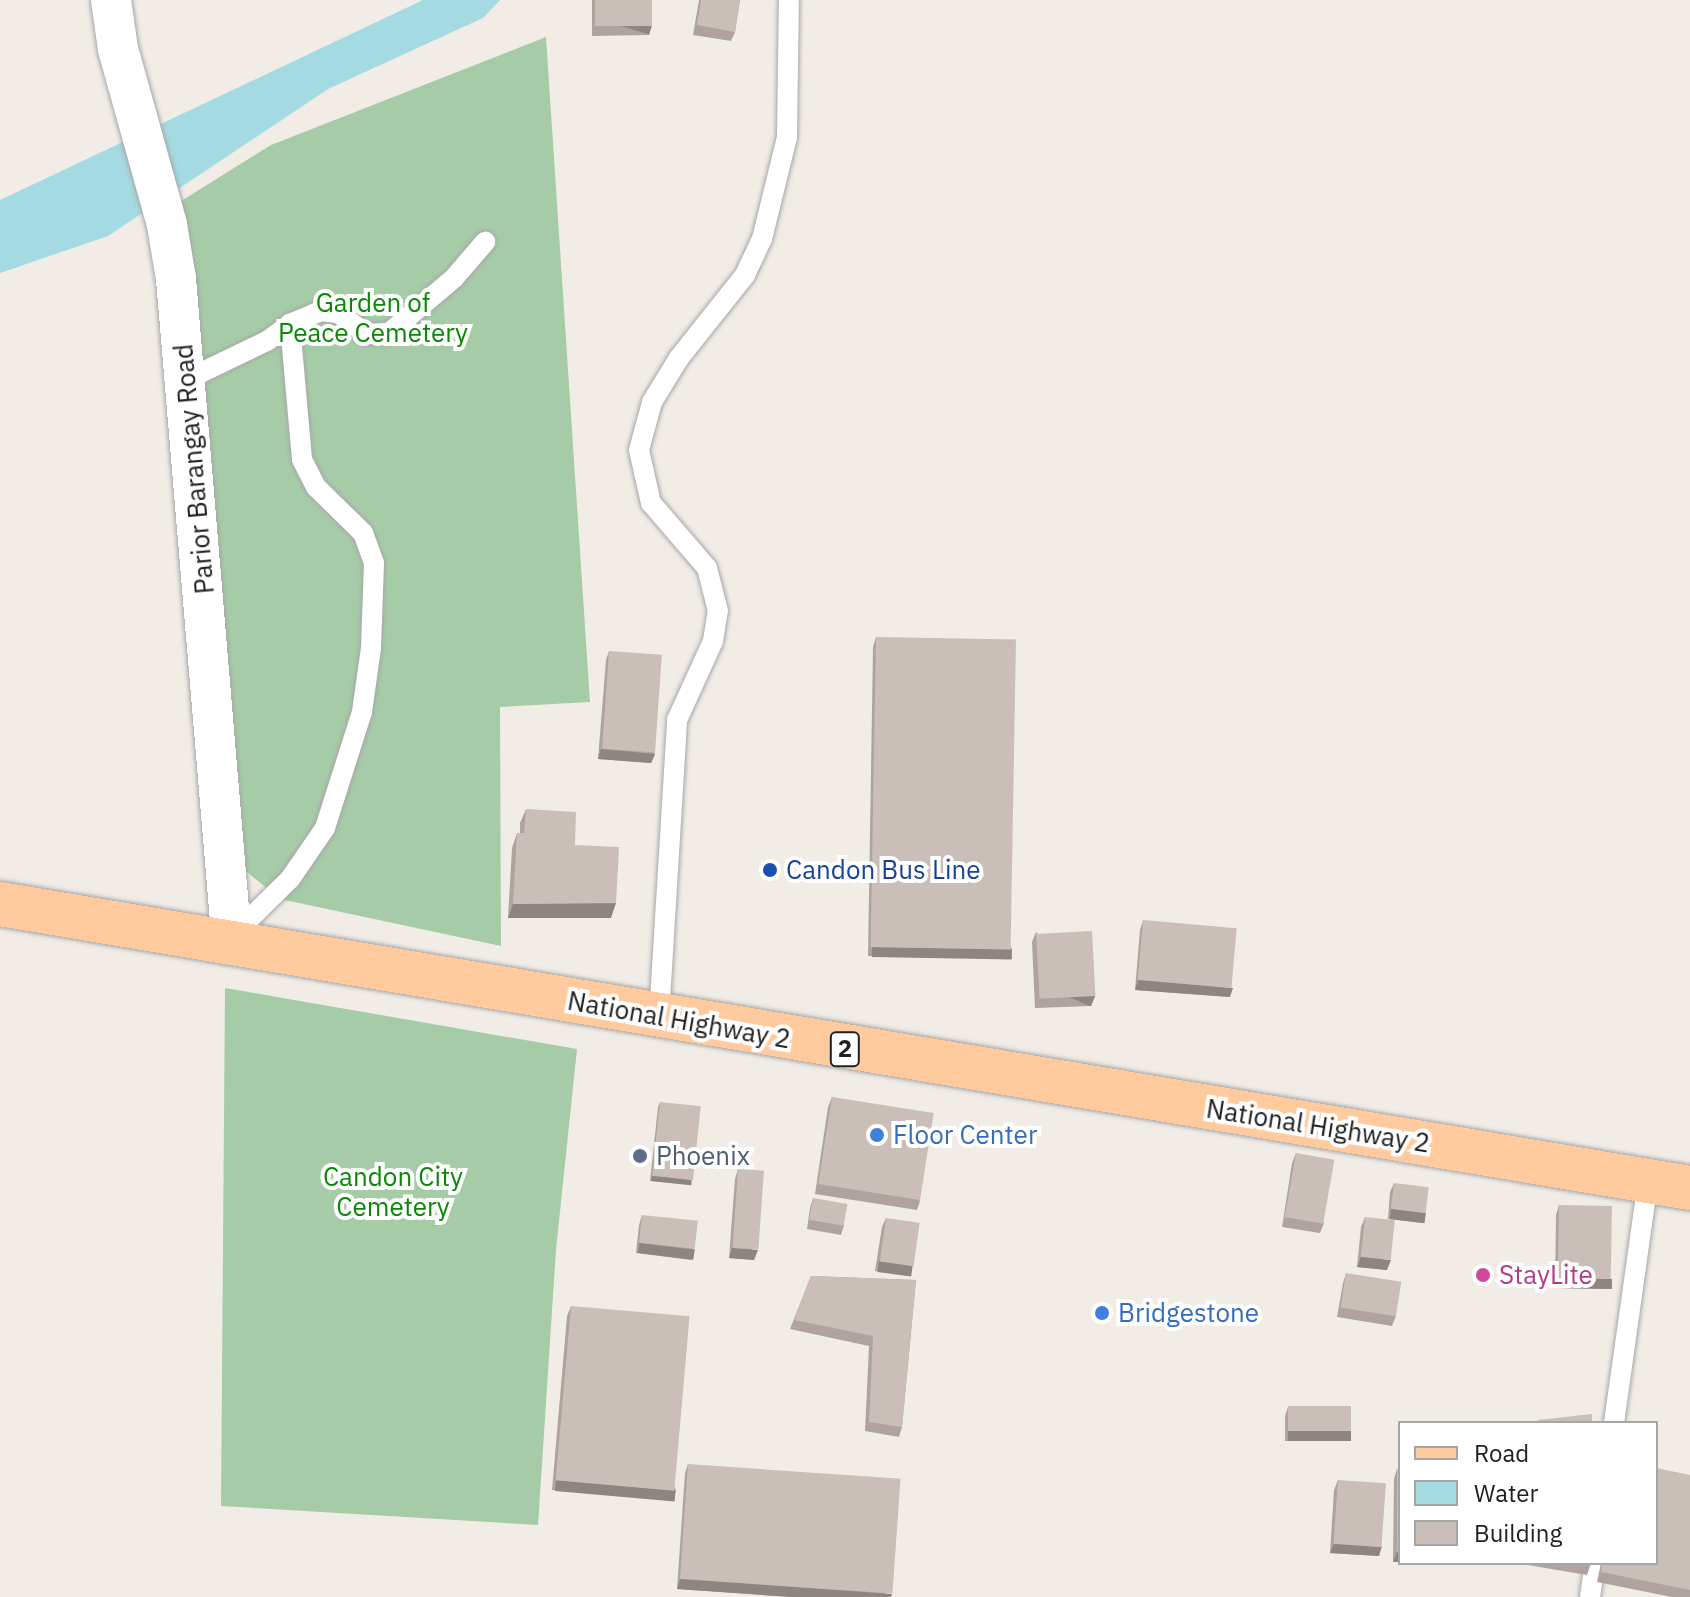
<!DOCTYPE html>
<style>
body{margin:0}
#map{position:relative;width:1690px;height:1597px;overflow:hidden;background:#f1ece6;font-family:"IBM Plex Sans",sans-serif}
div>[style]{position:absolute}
.cemetery>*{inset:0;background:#a6cca7}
.water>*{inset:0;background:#a4dae1}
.roads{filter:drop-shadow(0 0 2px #a7a7a7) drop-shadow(0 0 2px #a7a7a7)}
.service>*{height:20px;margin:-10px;padding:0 10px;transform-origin:10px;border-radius:10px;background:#fff}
.minor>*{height:40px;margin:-20px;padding:0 20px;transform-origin:20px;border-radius:20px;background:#fff}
.primary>*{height:44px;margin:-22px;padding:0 22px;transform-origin:22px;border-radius:22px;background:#ffca9d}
.wall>*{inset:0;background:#aea39f}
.shaded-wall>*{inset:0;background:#8d8582;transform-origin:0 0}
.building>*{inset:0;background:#cabeb9;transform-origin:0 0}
.dots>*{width:22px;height:22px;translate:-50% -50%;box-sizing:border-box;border:4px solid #fff;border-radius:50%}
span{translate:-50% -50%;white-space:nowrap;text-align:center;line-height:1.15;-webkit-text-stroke:8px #fff;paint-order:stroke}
.shield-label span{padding:2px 6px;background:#fff;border:2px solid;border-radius:6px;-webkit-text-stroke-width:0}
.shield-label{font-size:24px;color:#202020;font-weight:700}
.park-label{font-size:26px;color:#098805}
.street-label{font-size:26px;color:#202020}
.transit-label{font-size:26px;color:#164399}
.left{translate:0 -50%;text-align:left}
.shop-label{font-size:26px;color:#366cbe}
.service-label{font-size:26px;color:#4e5e75}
.hotel-label{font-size:26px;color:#b23c85}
.legend{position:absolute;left:1398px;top:1421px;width:260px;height:144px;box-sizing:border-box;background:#fff;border:2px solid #a6a6a6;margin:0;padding:10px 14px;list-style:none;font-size:24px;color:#202020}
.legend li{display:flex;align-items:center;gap:16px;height:40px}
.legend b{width:40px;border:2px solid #a6a6a6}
</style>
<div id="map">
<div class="cemetery">
<i style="clip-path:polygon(546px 37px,590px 702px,500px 707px,501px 946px,280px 899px,242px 868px,178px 203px,271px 145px)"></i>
<i style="clip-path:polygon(225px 988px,577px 1049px,556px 1250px,538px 1525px,221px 1506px)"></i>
</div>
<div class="water">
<i style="clip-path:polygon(423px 0,500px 0,483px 18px,328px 89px,108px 236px,0 273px,0 200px)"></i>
</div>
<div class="roads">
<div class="service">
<i style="left:188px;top:379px;width:88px;rotate:-25.7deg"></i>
<i style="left:267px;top:341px;width:29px;rotate:-36deg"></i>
<i style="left:232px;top:936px;width:81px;rotate:-44.5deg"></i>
<i style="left:290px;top:879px;width:62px;rotate:-55.5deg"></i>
<i style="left:325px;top:828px;width:122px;rotate:-72.3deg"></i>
<i style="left:362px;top:712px;width:65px;rotate:-82deg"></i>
<i style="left:371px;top:648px;width:85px;rotate:-88deg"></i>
<i style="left:374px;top:563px;width:32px;rotate:-110deg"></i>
<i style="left:363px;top:533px;width:66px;rotate:-135.6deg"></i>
<i style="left:316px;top:487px;width:31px;rotate:-117deg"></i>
<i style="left:302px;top:459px;width:136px;rotate:-95.1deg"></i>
<i style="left:290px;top:324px;width:34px;rotate:-23deg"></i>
<i style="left:321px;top:311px;width:17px;rotate:7deg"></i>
<i style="left:338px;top:313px;width:36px;rotate:36deg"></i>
<i style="left:367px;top:334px;width:22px;rotate:-3deg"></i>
<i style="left:389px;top:333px;width:85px;rotate:-40.2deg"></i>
<i style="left:454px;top:278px;width:48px;rotate:-49.3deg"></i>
<i style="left:659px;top:1017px;width:298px;rotate:-86.5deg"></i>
<i style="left:677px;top:720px;width:87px;rotate:-65.5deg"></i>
<i style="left:713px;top:641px;width:30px;rotate:-81deg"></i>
<i style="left:718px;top:611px;width:44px;rotate:-104.3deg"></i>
<i style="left:707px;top:568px;width:86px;rotate:-130.7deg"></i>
<i style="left:651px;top:503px;width:54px;rotate:-102.8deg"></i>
<i style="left:639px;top:450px;width:50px;rotate:-74.8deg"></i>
<i style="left:652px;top:402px;width:52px;rotate:-58.5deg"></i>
<i style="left:679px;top:358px;width:106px;rotate:-51.5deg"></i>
<i style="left:745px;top:275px;width:40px;rotate:-65deg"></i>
<i style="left:762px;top:239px;width:105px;rotate:-76.2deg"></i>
<i style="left:787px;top:137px;width:137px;rotate:-89.2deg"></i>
<i style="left:1614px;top:1423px;width:245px;rotate:-82deg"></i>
<i style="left:1590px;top:1597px;width:34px;rotate:-82deg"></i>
</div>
<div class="minor">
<i style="left:111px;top:0;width:49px;rotate:81.9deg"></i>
<i style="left:118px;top:49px;width:183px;rotate:74.4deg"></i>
<i style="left:167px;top:225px;width:55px;rotate:80.5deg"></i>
<i style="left:176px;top:279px;width:668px;rotate:85.19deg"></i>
</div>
<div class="primary">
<i style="left:0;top:904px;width:1714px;rotate:9.54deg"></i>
</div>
</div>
<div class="wall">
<i style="clip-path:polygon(592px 0,652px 0,652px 25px,649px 35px,592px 36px)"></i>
<i style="clip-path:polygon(699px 0,740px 0,735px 32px,731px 41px,693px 35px)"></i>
<i style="clip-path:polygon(876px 637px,1012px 949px,1008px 958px,868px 956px,873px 647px)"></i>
<i style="clip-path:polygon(609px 651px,655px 754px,651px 763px,598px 759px,606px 660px)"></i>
<i style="clip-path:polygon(526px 809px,575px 845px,611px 918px,508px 918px,512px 848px,517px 833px,520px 833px,520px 823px)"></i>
<i style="clip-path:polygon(1143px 920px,1230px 997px,1135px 990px,1140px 930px)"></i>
<i style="clip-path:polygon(1036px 932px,1095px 996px,1091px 1006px,1035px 1008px,1032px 942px)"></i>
<i style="clip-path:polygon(832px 1097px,920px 1201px,917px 1210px,815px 1194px,828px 1107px)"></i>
<i style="clip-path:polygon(660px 1102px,691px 1185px,650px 1181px,658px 1107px)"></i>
<i style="clip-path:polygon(1296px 1153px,1324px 1223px,1320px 1233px,1282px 1227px,1292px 1163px)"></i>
<i style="clip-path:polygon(738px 1169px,754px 1260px,729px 1258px,735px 1179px)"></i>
<i style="clip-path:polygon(1394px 1183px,1426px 1213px,1423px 1223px,1388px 1219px,1390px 1192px)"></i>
<i style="clip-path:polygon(813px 1198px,844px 1225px,841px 1235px,807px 1229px,810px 1208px)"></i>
<i style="clip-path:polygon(1559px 1205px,1608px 1289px,1555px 1288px,1556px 1215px)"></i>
<i style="clip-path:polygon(642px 1215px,695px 1250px,691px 1260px,636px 1253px,639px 1225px)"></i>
<i style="clip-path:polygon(1365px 1217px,1387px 1270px,1357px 1267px,1361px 1227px)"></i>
<i style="clip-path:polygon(886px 1218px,910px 1276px,875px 1271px,882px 1227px)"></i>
<i style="clip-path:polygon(1346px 1273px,1396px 1316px,1392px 1326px,1337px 1317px,1343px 1283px)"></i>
<i style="clip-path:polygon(811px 1276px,916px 1280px,902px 1427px,899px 1437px,865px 1431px,869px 1346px,790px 1329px)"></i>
<i style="clip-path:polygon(571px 1306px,676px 1490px,673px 1500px,552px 1490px,567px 1316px)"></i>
<i style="clip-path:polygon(1288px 1407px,1348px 1441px,1285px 1441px,1285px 1416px)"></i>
<i style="clip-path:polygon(688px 1464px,891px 1597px,792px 1597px,677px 1589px,685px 1473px)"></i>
<i style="clip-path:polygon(1397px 1469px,1400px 1562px,1393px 1562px,1394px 1479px)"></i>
<i style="clip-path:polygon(1690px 1475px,1690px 1597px,1672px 1597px,1597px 1582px,1601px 1563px,1656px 1563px)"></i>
<i style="clip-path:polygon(1338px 1480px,1379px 1556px,1330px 1553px,1334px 1490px)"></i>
<i style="clip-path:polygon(1522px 1563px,1591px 1563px,1587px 1575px,1522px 1564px)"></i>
</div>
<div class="shaded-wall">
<i style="left:652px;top:25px;width:10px;height:56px;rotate:107deg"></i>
<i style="clip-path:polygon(601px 749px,655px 754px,651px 763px,598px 759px)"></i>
<i style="clip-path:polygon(616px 903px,611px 918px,508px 918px,513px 904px)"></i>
<i style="left:872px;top:947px;width:140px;height:10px;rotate:1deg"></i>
<i style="clip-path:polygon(1138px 980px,1233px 988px,1230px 997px,1135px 990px)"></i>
<i style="left:1095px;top:996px;width:11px;height:57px;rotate:112deg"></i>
<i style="left:652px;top:1176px;width:40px;height:5px;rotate:6deg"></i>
<i style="left:1391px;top:1209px;width:35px;height:10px;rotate:7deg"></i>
<i style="left:639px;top:1243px;width:56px;height:10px;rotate:7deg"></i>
<i style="clip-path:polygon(732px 1248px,758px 1250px,754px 1260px,729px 1258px)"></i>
<i style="clip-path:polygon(1361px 1257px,1391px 1260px,1387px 1270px,1357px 1267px)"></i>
<i style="left:879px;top:1261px;width:34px;height:11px;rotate:8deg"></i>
<i style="left:1558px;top:1278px;width:54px;height:10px;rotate:1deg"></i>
<i style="left:1288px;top:1431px;width:63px;height:10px"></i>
<i style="left:556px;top:1480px;width:120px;height:11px;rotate:5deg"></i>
<i style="clip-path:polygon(1334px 1544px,1382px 1546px,1379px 1556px,1330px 1553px)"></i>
<i style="clip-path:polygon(1397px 1552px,1400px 1552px,1400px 1562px,1393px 1562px)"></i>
<i style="clip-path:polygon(680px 1579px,892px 1594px,891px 1597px,792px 1597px,677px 1589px)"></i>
</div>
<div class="building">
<i style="left:595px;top:0;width:57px;height:26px"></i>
<i style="clip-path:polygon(701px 0,740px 0,735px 32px,697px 25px)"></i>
<i style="left:876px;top:637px;width:140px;height:310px;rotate:1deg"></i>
<i style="left:609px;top:651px;width:53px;height:98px;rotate:4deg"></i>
<i style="clip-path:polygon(526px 809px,576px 812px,575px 845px,619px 847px,616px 903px,513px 904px,517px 833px,524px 833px)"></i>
<i style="left:1143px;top:920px;width:94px;height:60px;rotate:5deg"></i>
<i style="left:1092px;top:931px;width:65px;height:56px;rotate:87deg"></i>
<i style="left:832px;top:1097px;width:103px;height:88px;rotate:9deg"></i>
<i style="left:660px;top:1102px;width:41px;height:74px;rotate:6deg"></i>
<i style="left:1296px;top:1153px;width:39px;height:65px;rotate:10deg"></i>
<i style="left:738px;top:1169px;width:26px;height:79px;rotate:4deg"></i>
<i style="left:1394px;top:1183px;width:35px;height:26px;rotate:7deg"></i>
<i style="left:813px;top:1198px;width:35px;height:22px;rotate:10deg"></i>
<i style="left:1559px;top:1205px;width:53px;height:73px;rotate:1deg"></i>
<i style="left:642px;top:1215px;width:56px;height:28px;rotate:6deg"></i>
<i style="left:1365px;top:1217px;width:30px;height:40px;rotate:6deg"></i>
<i style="left:886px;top:1218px;width:34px;height:44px;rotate:8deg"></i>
<i style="left:1346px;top:1273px;width:56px;height:35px;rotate:9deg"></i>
<i style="clip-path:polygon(811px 1276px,916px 1280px,902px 1427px,869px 1422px,873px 1336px,794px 1320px)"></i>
<i style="left:571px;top:1306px;width:119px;height:175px;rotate:5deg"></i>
<i style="left:1351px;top:1406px;width:25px;height:63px;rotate:90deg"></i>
<i style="clip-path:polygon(1592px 1414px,1592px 1423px,1539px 1423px,1538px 1420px)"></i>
<i style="left:688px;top:1464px;width:213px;height:115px;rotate:4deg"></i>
<i style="clip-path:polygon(1656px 1468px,1690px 1475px,1690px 1590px,1601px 1572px,1602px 1563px,1656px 1563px)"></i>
<i style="left:1397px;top:1469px;width:3px;height:83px"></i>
<i style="left:1338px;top:1480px;width:48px;height:64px;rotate:4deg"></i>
</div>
<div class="dots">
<i style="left:770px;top:870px;background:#1a4fb4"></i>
<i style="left:877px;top:1135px;background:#3f7fe0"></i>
<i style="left:640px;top:1156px;background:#5c6f8a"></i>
<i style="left:1483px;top:1275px;background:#d1479c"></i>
<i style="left:1102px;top:1313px;background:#3f7fe0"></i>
</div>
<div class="shield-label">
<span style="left:845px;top:1049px">2</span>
</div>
<div class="park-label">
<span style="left:373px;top:318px">Garden of<br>Peace Cemetery</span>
<span style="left:393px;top:1192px">Candon City<br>Cemetery</span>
</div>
<div class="street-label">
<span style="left:194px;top:469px;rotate:-95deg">Parior Barangay Road</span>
<span style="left:679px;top:1020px;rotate:10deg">National Highway 2</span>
<span style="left:1318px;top:1126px;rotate:9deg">National Highway 2</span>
</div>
<div class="transit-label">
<span class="left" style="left:786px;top:870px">Candon Bus Line</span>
</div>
<div class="shop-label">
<span class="left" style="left:893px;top:1135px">Floor Center</span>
<span class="left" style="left:1118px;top:1313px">Bridgestone</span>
</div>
<div class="service-label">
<span class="left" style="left:656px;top:1156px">Phoenix</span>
</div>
<div class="hotel-label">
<span class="left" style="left:1499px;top:1275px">StayLite</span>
</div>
<ul class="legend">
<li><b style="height:10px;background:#ffca9d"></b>Road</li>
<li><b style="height:22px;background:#a4dae1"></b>Water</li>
<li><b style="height:22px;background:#cabeb9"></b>Building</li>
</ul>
</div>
